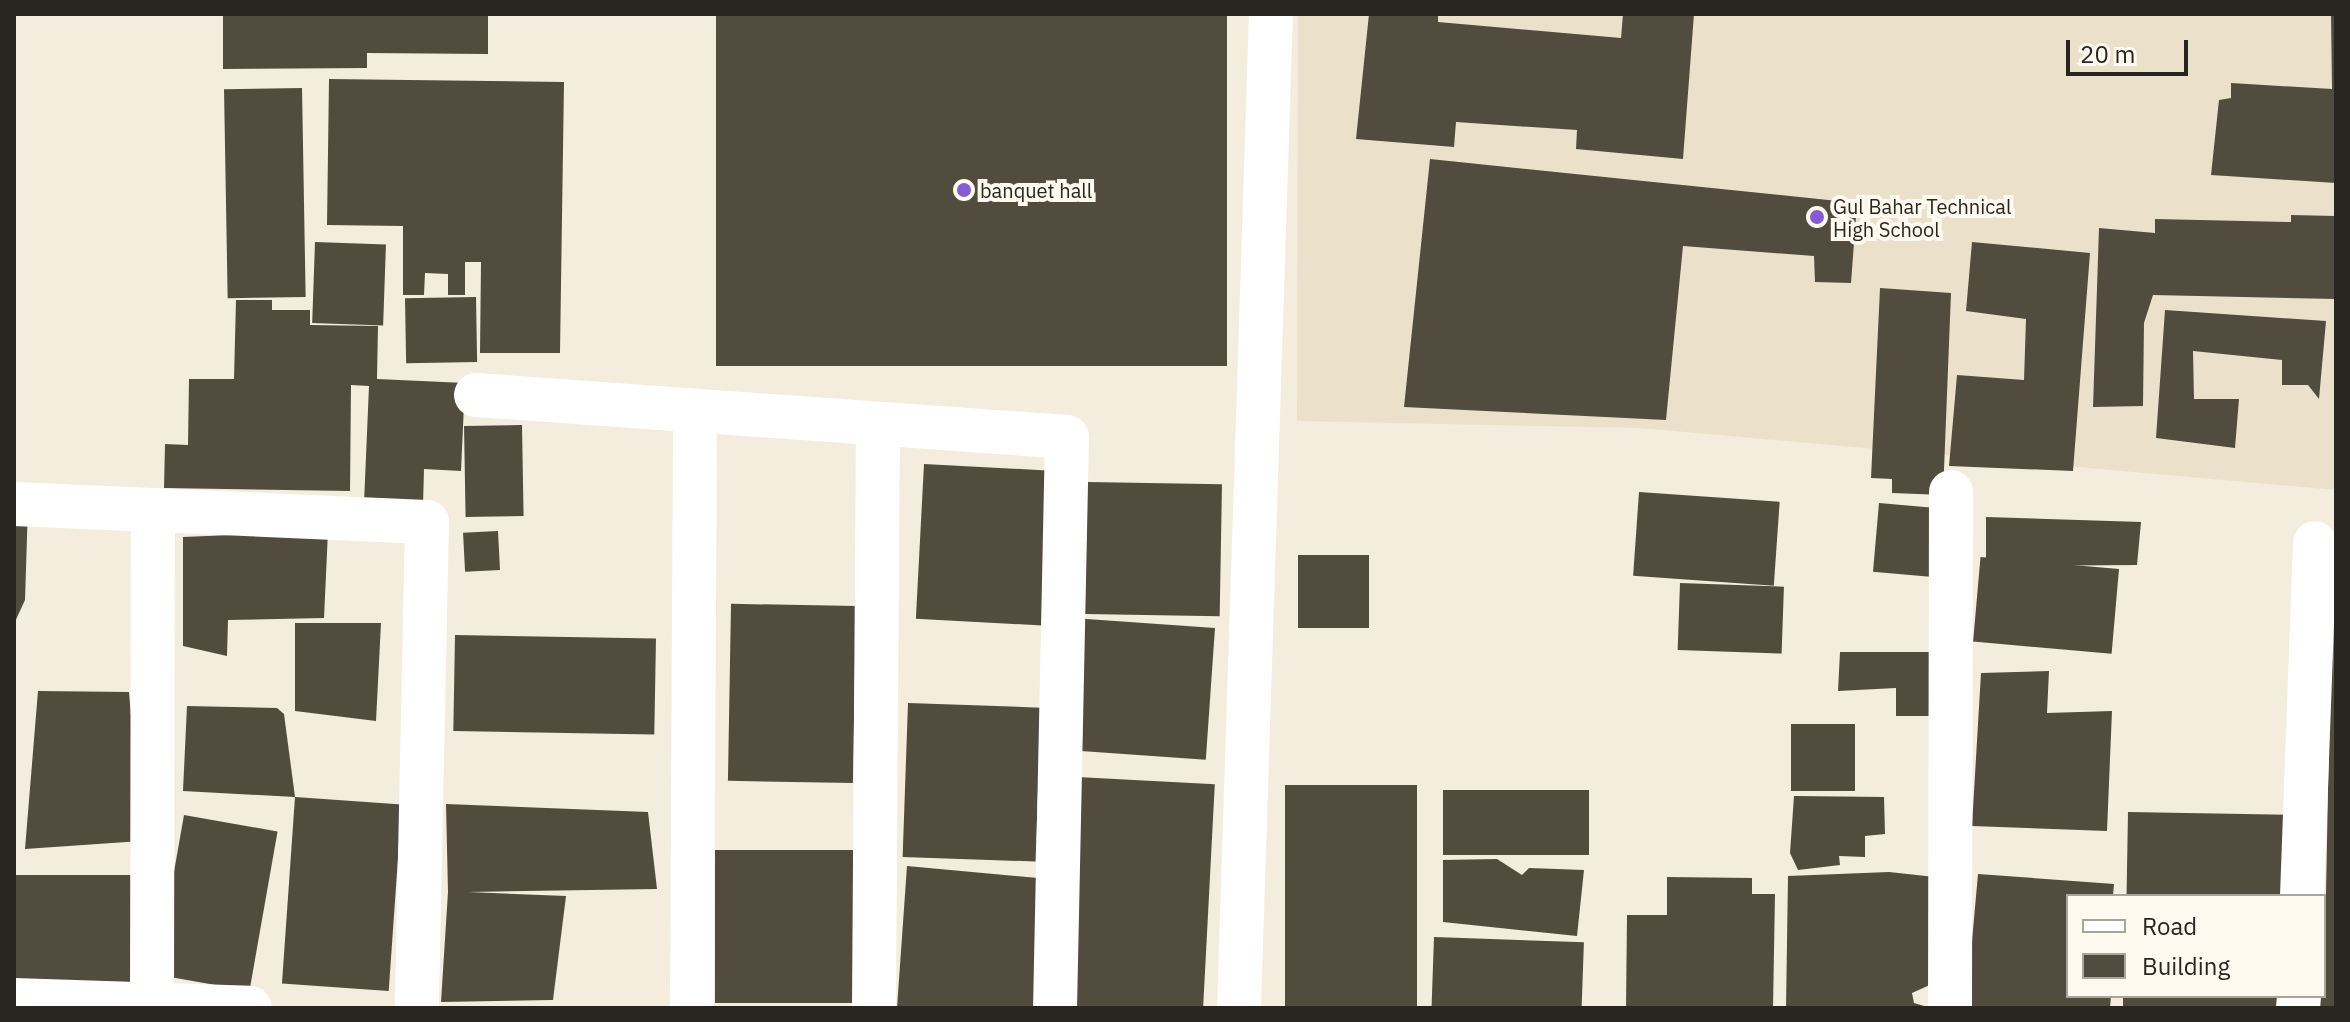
<!DOCTYPE html>
<style>
body{margin:0}
#map{position:relative;width:2350px;height:1022px;overflow:hidden;background:#f4ecdd;font-family:"IBM Plex Sans",sans-serif}
div>[style]{position:absolute}
.built>*{inset:0;background:#ebe1cb}
.building>*{inset:0;background:#524c3f;transform-origin:0 0}
.street>*{height:44px;margin:-22px;padding:0 22px;transform-origin:22px;border-radius:22px;background:#fff}
.dots>*{width:22px;height:22px;translate:-50% -50%;box-sizing:border-box;border:4px solid #fefaf0;border-radius:50%}
span{translate:-50% -50%;white-space:nowrap;text-align:center;line-height:1.15;-webkit-text-stroke:8px #fefaf0;paint-order:stroke}
.poi-label{font-size:20px;color:#292621}
.left{translate:0 -50%;text-align:left}
.frame{position:absolute;inset:0;border:16px solid #292621;pointer-events:none}
.legend{position:absolute;left:2066px;top:894px;width:260px;height:104px;box-sizing:border-box;background:#fefaf0;border:2px solid #a9a59d;margin:0;padding:10px 14px;list-style:none;font-size:24px;color:#292621}
.legend li{display:flex;align-items:center;gap:16px;height:40px}
.legend b{width:40px;border:2px solid #a9a59d}
.scale{position:absolute;left:2066px;top:40px;width:122px;height:36px;box-sizing:border-box;border:4px solid #292621;border-top:0;padding-left:10px;font-size:24px;line-height:28px;white-space:nowrap;color:#292621;-webkit-text-stroke:6px #fefaf0;paint-order:stroke}
</style>
<div id="map">
<div class="built">
<i style="clip-path:polygon(1298px 14px,2336px 14px,2336px 490px,1640px 428px,1297px 421px)"></i>
</div>
<div class="building">
<i style="clip-path:polygon(223px 14px,488px 14px,488px 54px,367px 53px,367px 68px,223px 69px)"></i>
<i style="left:716px;top:14px;width:511px;height:352px"></i>
<i style="clip-path:polygon(1369px 14px,1438px 14px,1438px 22px,1621px 38px,1623px 14px,1694px 14px,1683px 159px,1576px 149px,1577px 130px,1456px 122px,1454px 147px,1356px 139px)"></i>
<i style="clip-path:polygon(2331px 14px,2336px 14px,2336px 183px,2211px 175px,2219px 100px,2231px 98px,2231px 83px,2332px 89px)"></i>
<i style="clip-path:polygon(329px 79px,564px 82px,560px 353px,480px 353px,481px 262px,465px 262px,465px 295px,448px 295px,448px 274px,425px 273px,424px 295px,403px 295px,403px 226px,327px 225px)"></i>
<i style="left:302px;top:88px;width:209px;height:78px;rotate:89deg"></i>
<i style="clip-path:polygon(1430px 159px,1857px 203px,1851px 283px,1815px 282px,1814px 256px,1683px 246px,1666px 420px,1404px 407px)"></i>
<i style="clip-path:polygon(2291px 215px,2336px 216px,2336px 299px,2153px 295px,2144px 323px,2143px 406px,2093px 407px,2099px 228px,2155px 233px,2155px 219px,2291px 222px)"></i>
<i style="left:315px;top:242px;width:71px;height:81px;rotate:2deg"></i>
<i style="clip-path:polygon(1972px 242px,2090px 253px,2073px 471px,1949px 466px,1957px 375px,2024px 380px,2026px 319px,1966px 311px)"></i>
<i style="clip-path:polygon(1880px 288px,1951px 293px,1943px 495px,1892px 493px,1892px 479px,1871px 478px)"></i>
<i style="left:476px;top:297px;width:65px;height:71px;rotate:89deg"></i>
<i style="clip-path:polygon(236px 300px,272px 300px,272px 310px,310px 310px,310px 325px,378px 326px,377px 379px,465px 383px,461px 471px,424px 469px,423px 506px,364px 503px,369px 386px,351px 385px,350px 491px,164px 488px,165px 444px,188px 445px,189px 379px,234px 379px)"></i>
<i style="clip-path:polygon(2165px 310px,2326px 321px,2319px 399px,2308px 385px,2282px 385px,2282px 360px,2193px 351px,2194px 399px,2239px 399px,2235px 448px,2156px 438px)"></i>
<i style="left:522px;top:425px;width:91px;height:58px;rotate:89deg"></i>
<i style="left:924px;top:464px;width:127px;height:155px;rotate:3deg"></i>
<i style="left:1087px;top:482px;width:135px;height:132px;rotate:1deg"></i>
<i style="left:1639px;top:492px;width:141px;height:84px;rotate:4deg"></i>
<i style="left:1879px;top:503px;width:60px;height:69px;rotate:5deg"></i>
<i style="clip-path:polygon(28px 504px,25px 600px,14px 624px,14px 506px)"></i>
<i style="clip-path:polygon(1986px 517px,2141px 522px,2137px 565px,1986px 566px)"></i>
<i style="clip-path:polygon(328px 531px,324px 618px,228px 620px,227px 656px,183px 646px,183px 537px)"></i>
<i style="left:498px;top:531px;width:39px;height:35px;rotate:87deg"></i>
<i style="clip-path:polygon(2333px 534px,2336px 1008px,2317px 1008px,2318px 996px,2324px 996px)"></i>
<i style="left:1298px;top:555px;width:71px;height:73px"></i>
<i style="left:2119px;top:569px;width:85px;height:139px;rotate:95deg"></i>
<i style="left:1680px;top:583px;width:104px;height:67px;rotate:2deg"></i>
<i style="left:856px;top:606px;width:177px;height:125px;rotate:91deg"></i>
<i style="clip-path:polygon(295px 623px,381px 623px,376px 721px,295px 711px)"></i>
<i style="left:1215px;top:628px;width:132px;height:136px;rotate:94deg"></i>
<i style="left:455px;top:635px;width:201px;height:96px;rotate:1deg"></i>
<i style="clip-path:polygon(1840px 652px,1935px 652px,1935px 716px,1896px 716px,1896px 688px,1838px 691px)"></i>
<i style="clip-path:polygon(2049px 671px,2047px 713px,2112px 711px,2107px 831px,1972px 826px,1981px 673px)"></i>
<i style="clip-path:polygon(38px 691px,129px 692px,141px 841px,25px 849px)"></i>
<i style="left:908px;top:703px;width:133px;height:154px;rotate:2deg"></i>
<i style="clip-path:polygon(187px 706px,277px 708px,284px 714px,295px 797px,183px 791px)"></i>
<i style="left:1791px;top:724px;width:64px;height:67px"></i>
<i style="left:1077px;top:777px;width:138px;height:231px;rotate:3deg"></i>
<i style="left:1285px;top:785px;width:132px;height:223px"></i>
<i style="left:1443px;top:790px;width:146px;height:65px"></i>
<i style="clip-path:polygon(1794px 796px,1884px 797px,1885px 834px,1865px 836px,1865px 857px,1839px 856px,1840px 865px,1798px 870px,1790px 853px)"></i>
<i style="left:295px;top:797px;width:107px;height:187px;rotate:4deg"></i>
<i style="clip-path:polygon(446px 804px,648px 812px,657px 889px,468px 892px,566px 896px,553px 1000px,441px 1002px,448px 892px)"></i>
<i style="left:2128px;top:812px;width:159px;height:84px;rotate:1deg"></i>
<i style="left:184px;top:815px;width:95px;height:162px;rotate:10deg"></i>
<i style="left:861px;top:850px;width:153px;height:146px;rotate:90deg"></i>
<i style="clip-path:polygon(1497px 859px,1522px 875px,1529px 868px,1584px 870px,1577px 936px,1443px 922px,1443px 860px)"></i>
<i style="clip-path:polygon(907px 866px,1038px 878px,1038px 1008px,897px 1008px)"></i>
<i style="clip-path:polygon(1889px 872px,1935px 877px,1932px 984px,1912px 993px,1914px 1003px,1931px 1008px,1786px 1008px,1788px 876px)"></i>
<i style="clip-path:polygon(1978px 874px,2114px 884px,2113px 896px,2068px 896px,2068px 996px,2111px 996px,2110px 1008px,1966px 1008px)"></i>
<i style="left:141px;top:875px;width:118px;height:127px;rotate:90deg"></i>
<i style="clip-path:polygon(1667px 877px,1752px 878px,1752px 894px,1775px 894px,1773px 1008px,1626px 1008px,1627px 915px,1667px 915px)"></i>
<i style="left:1434px;top:937px;width:150px;height:71px;rotate:2deg"></i>
<i style="left:2123px;top:996px;width:157px;height:12px"></i>
</div>
<div class="street">
<i style="left:476px;top:395px;width:592px;rotate:4.06deg"></i>
<i style="left:1067px;top:437px;width:571px;rotate:91.2deg"></i>
<i style="left:14px;top:504px;width:413px;rotate:2.5deg"></i>
<i style="left:427px;top:522px;width:486px;rotate:91.2deg"></i>
<i style="left:2302px;top:896px;width:353px;rotate:-87.9deg"></i>
<i style="left:14px;top:1000px;width:236px;rotate:1.9deg"></i>
<i style="left:152px;top:1008px;width:498px;rotate:-89.9deg"></i>
<i style="left:692px;top:1008px;width:595px;rotate:-89.71deg"></i>
<i style="left:874px;top:1008px;width:583px;rotate:-89.61deg"></i>
<i style="left:1239px;top:1008px;width:995px;rotate:-88.16deg"></i>
<i style="left:1950px;top:1008px;width:516px;rotate:-89.89deg"></i>
<i style="left:2298px;top:1008px;width:12px;rotate:-85deg"></i>
</div>
<div class="dots">
<i style="left:964px;top:190px;background:#865cd5"></i>
<i style="left:1817px;top:217px;background:#865cd5"></i>
</div>
<div class="poi-label">
<span class="left" style="left:980px;top:190px">banquet hall</span>
<span class="left" style="left:1833px;top:218px">Gul Bahar Technical<br>High School</span>
</div>
<div class="frame"></div>
<ul class="legend">
<li><b style="height:10px;background:#fff"></b>Road</li>
<li><b style="height:22px;background:#524c3f"></b>Building</li>
</ul>
<div class="scale">20 m</div>
</div>
